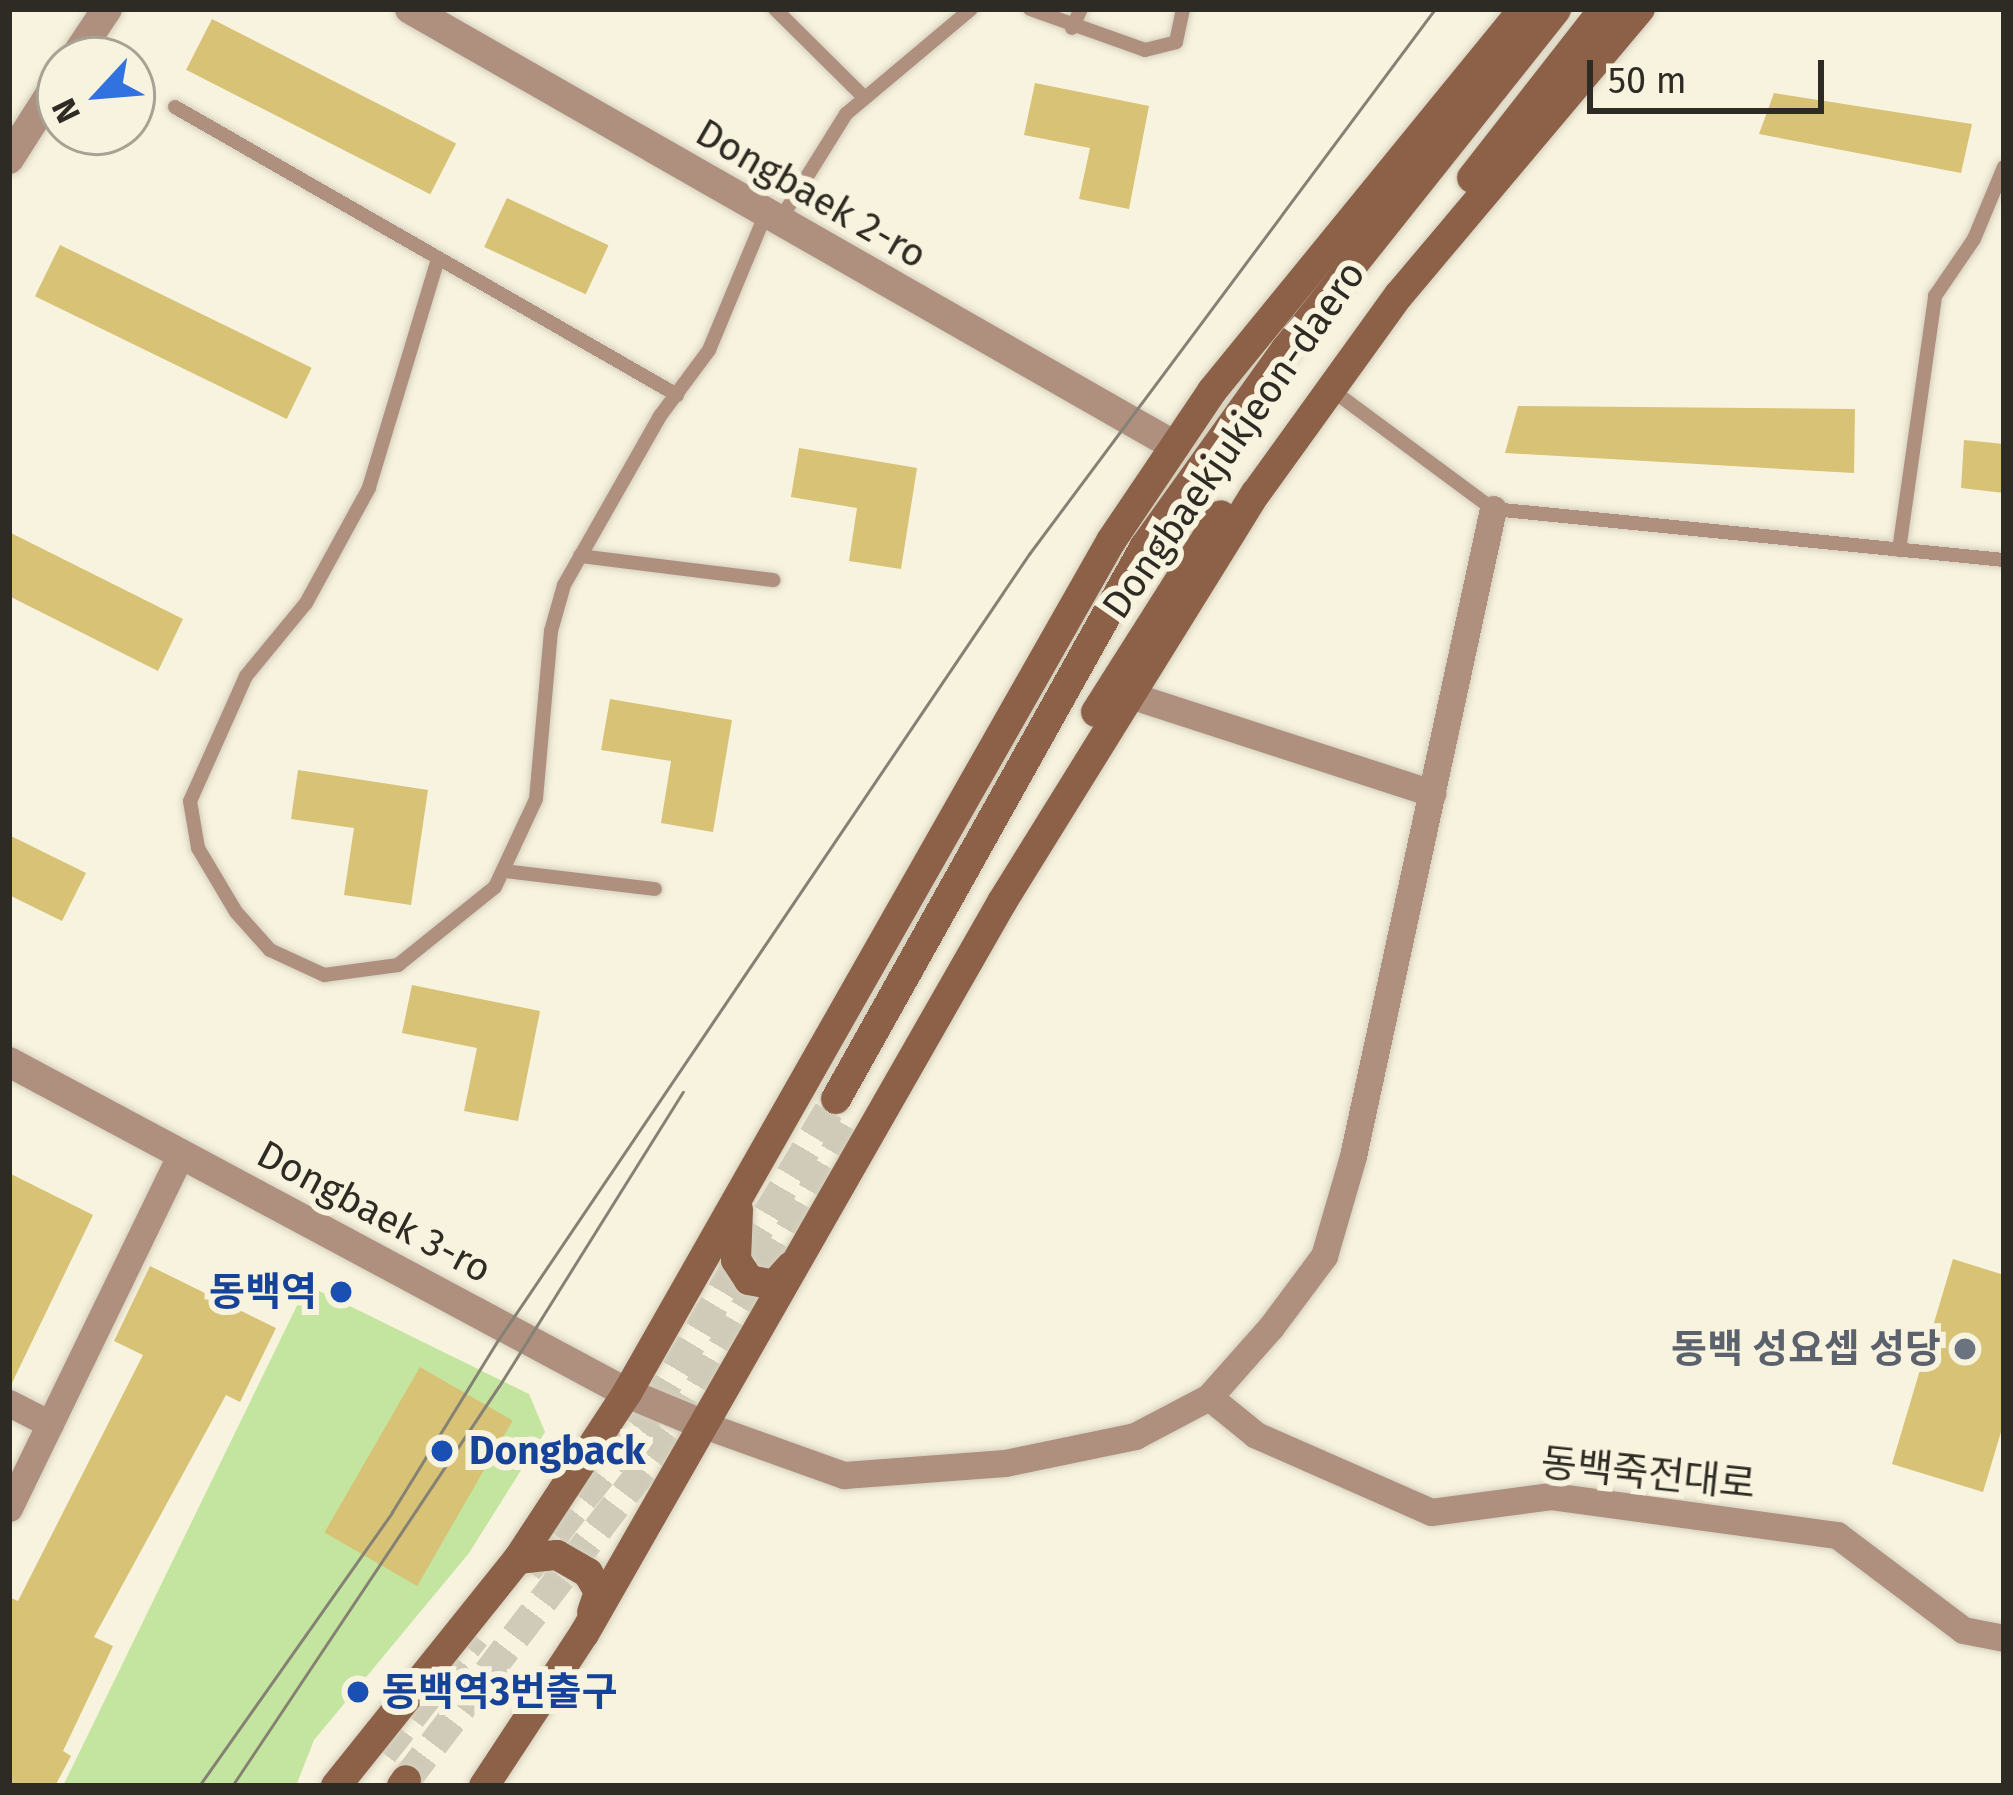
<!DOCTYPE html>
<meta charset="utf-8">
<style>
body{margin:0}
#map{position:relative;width:2013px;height:1795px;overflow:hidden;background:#f8f3de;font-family:"Fira Sans","Noto Sans KR",sans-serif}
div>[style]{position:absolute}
.green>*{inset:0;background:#c3e59f}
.building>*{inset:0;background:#d7c275;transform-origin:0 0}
.secondary-tunnel>*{height:30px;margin-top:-15px;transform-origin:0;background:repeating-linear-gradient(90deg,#d0cbb9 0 30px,transparent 0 45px)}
.roads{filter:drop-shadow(0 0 3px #d4cfbd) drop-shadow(0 0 3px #d4cfbd)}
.service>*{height:14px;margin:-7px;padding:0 7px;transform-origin:7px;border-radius:7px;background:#af907f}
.minor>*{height:27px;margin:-13.5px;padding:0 13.5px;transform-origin:13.5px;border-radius:13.5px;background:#af907f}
.tertiary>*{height:30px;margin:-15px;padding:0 15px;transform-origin:15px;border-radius:15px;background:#af907f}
.secondary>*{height:30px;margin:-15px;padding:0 15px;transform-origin:15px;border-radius:15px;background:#8c6148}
.tram>*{height:3px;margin:-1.5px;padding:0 1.5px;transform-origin:1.5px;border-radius:1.5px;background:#858174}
.dots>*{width:33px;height:33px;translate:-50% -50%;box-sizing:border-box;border:6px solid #f8f3de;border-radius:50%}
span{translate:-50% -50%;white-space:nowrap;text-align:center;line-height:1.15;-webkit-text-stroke:12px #f8f3de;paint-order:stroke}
.street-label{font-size:39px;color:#2e2b24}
.transit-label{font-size:39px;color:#164399;font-weight:700}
.right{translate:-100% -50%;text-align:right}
.left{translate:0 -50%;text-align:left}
.worship-label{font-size:39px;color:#5b616d;font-weight:700}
.frame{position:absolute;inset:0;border:12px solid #2e2b24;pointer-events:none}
.north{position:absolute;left:36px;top:36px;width:120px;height:120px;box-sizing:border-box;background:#f8f3de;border:3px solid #a7a394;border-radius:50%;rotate:244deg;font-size:33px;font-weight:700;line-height:48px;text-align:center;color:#2e2b24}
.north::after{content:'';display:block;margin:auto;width:42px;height:54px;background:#3172e0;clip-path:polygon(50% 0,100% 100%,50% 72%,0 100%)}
.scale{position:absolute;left:1587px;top:60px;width:237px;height:54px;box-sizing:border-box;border:6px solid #2e2b24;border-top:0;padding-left:15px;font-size:36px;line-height:42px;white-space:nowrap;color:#2e2b24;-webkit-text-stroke:9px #f8f3de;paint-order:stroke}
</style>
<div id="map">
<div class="green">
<i style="clip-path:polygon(307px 1285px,529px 1394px,545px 1432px,469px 1553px,314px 1740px,296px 1786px,63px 1786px)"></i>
</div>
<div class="building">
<i style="left:212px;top:19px;width:274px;height:57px;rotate:27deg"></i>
<i style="clip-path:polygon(1035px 83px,1149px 106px,1129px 209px,1079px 199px,1090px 148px,1024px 135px)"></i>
<i style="clip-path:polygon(1774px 93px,1972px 124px,1961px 173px,1759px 134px)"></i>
<i style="left:507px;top:198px;width:112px;height:54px;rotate:25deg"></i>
<i style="left:60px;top:245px;width:280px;height:57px;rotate:26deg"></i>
<i style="clip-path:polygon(1518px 406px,1855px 409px,1854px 473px,1505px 453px)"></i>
<i style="clip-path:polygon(1964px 440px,2004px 444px,2004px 493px,1961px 488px)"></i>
<i style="clip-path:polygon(799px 448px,917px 468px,901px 569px,849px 561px,857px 508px,791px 497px)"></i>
<i style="clip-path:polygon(9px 532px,183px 619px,158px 671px,9px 596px)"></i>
<i style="clip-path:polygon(610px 699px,732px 720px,713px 832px,661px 823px,671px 761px,601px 750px)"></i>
<i style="clip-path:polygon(298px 770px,428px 790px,411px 905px,344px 895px,354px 828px,291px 819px)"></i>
<i style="clip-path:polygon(9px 835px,86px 873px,62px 921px,9px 895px)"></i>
<i style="clip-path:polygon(412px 985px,540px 1011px,518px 1121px,464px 1111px,477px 1048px,402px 1033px)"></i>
<i style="clip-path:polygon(9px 1173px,93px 1215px,11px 1385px,9px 1385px)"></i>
<i style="clip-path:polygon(1953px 1259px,2004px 1275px,2004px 1422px,1983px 1492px,1892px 1464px)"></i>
<i style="clip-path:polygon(150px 1266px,276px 1328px,240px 1402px,226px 1395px,94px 1637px,113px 1646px,63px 1751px,71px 1756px,55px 1786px,9px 1786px,9px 1597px,18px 1601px,143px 1355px,114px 1341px)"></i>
<i style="left:420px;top:1367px;width:107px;height:191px;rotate:30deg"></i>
</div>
<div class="secondary-tunnel">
<i style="left:527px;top:1570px;width:205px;rotate:-52.1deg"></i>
<i style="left:653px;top:1408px;width:359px;rotate:-59.4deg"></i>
<i style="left:383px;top:1753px;width:149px;rotate:-51.8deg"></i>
<i style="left:406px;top:1780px;width:446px;rotate:-52.6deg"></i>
<i style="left:677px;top:1426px;width:348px;rotate:-60deg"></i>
</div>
<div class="roads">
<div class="service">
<i style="left:775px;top:9px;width:125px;rotate:44.7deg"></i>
<i style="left:1030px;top:9px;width:122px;rotate:19.6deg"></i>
<i style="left:1145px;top:50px;width:32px;rotate:-14deg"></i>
<i style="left:1176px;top:42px;width:34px;rotate:-78deg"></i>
<i style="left:1072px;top:28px;width:21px;rotate:-65deg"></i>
<i style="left:175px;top:107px;width:579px;rotate:29.84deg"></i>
<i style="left:780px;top:220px;width:125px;rotate:-58.1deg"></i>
<i style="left:846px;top:114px;width:163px;rotate:-40deg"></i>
<i style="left:438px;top:259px;width:239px;rotate:106.8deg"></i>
<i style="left:369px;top:488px;width:131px;rotate:118.7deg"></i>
<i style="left:306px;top:603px;width:94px;rotate:129.4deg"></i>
<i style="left:246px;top:676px;width:137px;rotate:114.1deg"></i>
<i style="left:190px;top:801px;width:48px;rotate:80.3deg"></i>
<i style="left:198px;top:848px;width:74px;rotate:59.3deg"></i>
<i style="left:236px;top:912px;width:51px;rotate:48.2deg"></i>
<i style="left:270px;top:950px;width:60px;rotate:24.8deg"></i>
<i style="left:324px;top:975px;width:75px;rotate:-7.7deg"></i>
<i style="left:398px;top:965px;width:124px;rotate:-38.8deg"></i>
<i style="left:495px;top:887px;width:97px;rotate:-65deg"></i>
<i style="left:536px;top:799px;width:169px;rotate:-84.9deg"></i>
<i style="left:551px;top:631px;width:48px;rotate:-74.2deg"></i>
<i style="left:564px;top:585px;width:194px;rotate:-60.4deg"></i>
<i style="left:660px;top:416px;width:82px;rotate:-53.4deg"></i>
<i style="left:709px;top:350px;width:148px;rotate:-67.4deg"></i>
<i style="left:1332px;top:390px;width:200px;rotate:36.5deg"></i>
<i style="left:1493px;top:509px;width:514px;rotate:5.7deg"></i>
<i style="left:1899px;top:550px;width:257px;rotate:-81.9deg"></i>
<i style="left:1935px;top:296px;width:69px;rotate:-55.6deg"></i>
<i style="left:1974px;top:239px;width:78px;rotate:-67.4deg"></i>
<i style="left:580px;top:556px;width:195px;rotate:7.1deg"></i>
<i style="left:504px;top:871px;width:152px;rotate:6.8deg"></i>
</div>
<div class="minor">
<i style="left:1130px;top:695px;width:318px;rotate:18deg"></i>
<i style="left:1209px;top:1397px;width:60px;rotate:39deg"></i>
<i style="left:1256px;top:1435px;width:191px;rotate:23.7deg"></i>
<i style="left:1431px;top:1512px;width:121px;rotate:-7.6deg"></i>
<i style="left:1551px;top:1496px;width:289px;rotate:7.8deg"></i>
<i style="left:1837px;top:1535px;width:158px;rotate:37deg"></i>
<i style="left:1963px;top:1630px;width:42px;rotate:11deg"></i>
<i style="left:9px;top:1403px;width:46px;rotate:27.1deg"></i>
<i style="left:704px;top:1425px;width:149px;rotate:19.7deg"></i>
<i style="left:844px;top:1475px;width:161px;rotate:-4.3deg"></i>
<i style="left:1005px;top:1463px;width:133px;rotate:-11.7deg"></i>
<i style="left:1135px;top:1436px;width:84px;rotate:-27.8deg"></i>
<i style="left:1209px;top:1397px;width:94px;rotate:-48.5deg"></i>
<i style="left:1271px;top:1327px;width:89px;rotate:-53.3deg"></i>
<i style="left:1324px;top:1256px;width:104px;rotate:-73.8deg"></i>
<i style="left:1353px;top:1156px;width:662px;rotate:-77.79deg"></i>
<i style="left:9px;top:1508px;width:394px;rotate:-64.1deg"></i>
</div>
<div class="tertiary">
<i style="left:410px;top:9px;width:881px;rotate:29.74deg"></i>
<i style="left:73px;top:60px;width:61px;rotate:-56.3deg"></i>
<i style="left:9px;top:159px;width:95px;rotate:-57.5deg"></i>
<i style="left:9px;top:1062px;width:701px;rotate:28.17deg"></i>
<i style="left:627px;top:1393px;width:83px;rotate:22.6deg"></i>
</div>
<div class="secondary">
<i style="left:1472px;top:178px;width:214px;rotate:-52deg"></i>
<i style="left:1096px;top:712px;width:233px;rotate:-57.6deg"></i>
<i style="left:836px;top:1099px;width:633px;rotate:-60.8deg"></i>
<i style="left:1145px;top:546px;width:242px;rotate:-54.4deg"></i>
<i style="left:1286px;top:349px;width:434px;rotate:-51.5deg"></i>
<i style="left:738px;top:1210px;width:50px;rotate:92.3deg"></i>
<i style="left:736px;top:1260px;width:24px;rotate:57deg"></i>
<i style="left:749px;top:1280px;width:25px;rotate:11deg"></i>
<i style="left:774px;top:1285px;width:25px;rotate:-48deg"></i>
<i style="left:518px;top:1559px;width:39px;rotate:-6deg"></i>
<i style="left:557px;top:1555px;width:36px;rotate:30deg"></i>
<i style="left:588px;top:1573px;width:22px;rotate:60deg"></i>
<i style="left:599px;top:1592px;width:21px;rotate:109deg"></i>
<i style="left:336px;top:1786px;width:291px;rotate:-51.3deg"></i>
<i style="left:518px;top:1559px;width:199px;rotate:-56.7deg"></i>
<i style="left:627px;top:1393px;width:980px;rotate:-60.4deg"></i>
<i style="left:1111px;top:541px;width:181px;rotate:-56deg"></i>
<i style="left:1212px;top:391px;width:493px;rotate:-50.8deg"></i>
<i style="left:402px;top:1786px;width:7px;rotate:-56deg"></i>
<i style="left:484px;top:1786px;width:182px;rotate:-56.7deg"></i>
<i style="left:584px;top:1634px;width:843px;rotate:-60.27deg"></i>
<i style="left:1002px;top:902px;width:481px;rotate:-58.2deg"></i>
<i style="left:1256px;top:493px;width:244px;rotate:-54.2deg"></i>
<i style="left:1399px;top:295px;width:374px;rotate:-49.9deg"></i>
</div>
</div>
<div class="tram">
<i style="left:199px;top:1786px;width:335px;rotate:-54.8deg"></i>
<i style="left:392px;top:1512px;width:202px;rotate:-58.4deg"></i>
<i style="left:498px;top:1340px;width:949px;rotate:-55.96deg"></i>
<i style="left:1029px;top:554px;width:680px;rotate:-53.32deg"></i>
<i style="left:232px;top:1786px;width:481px;rotate:-56.3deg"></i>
<i style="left:499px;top:1386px;width:347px;rotate:-58deg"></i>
</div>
<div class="dots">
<i style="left:341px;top:1292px;background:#1a4fb4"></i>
<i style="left:1965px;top:1349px;background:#6b7280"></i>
<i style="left:442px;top:1451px;background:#1a4fb4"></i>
<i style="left:358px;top:1692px;background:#1a4fb4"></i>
</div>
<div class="street-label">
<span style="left:811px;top:194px;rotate:30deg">Dongbaek 2-ro</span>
<span style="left:1234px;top:440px;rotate:-55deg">Dongbaekjukjeon-daero</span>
<span style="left:374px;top:1212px;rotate:28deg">Dongbaek 3-ro</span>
<span style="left:1648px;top:1474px;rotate:6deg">동백죽전대로</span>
</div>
<div class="transit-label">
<span class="right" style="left:317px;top:1292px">동백역</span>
<span class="left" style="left:469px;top:1451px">Dongback</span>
<span class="left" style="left:382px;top:1692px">동백역3번출구</span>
</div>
<div class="worship-label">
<span class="right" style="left:1941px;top:1349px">동백 성요셉 성당</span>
</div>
<div class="frame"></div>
<div class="north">N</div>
<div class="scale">50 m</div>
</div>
